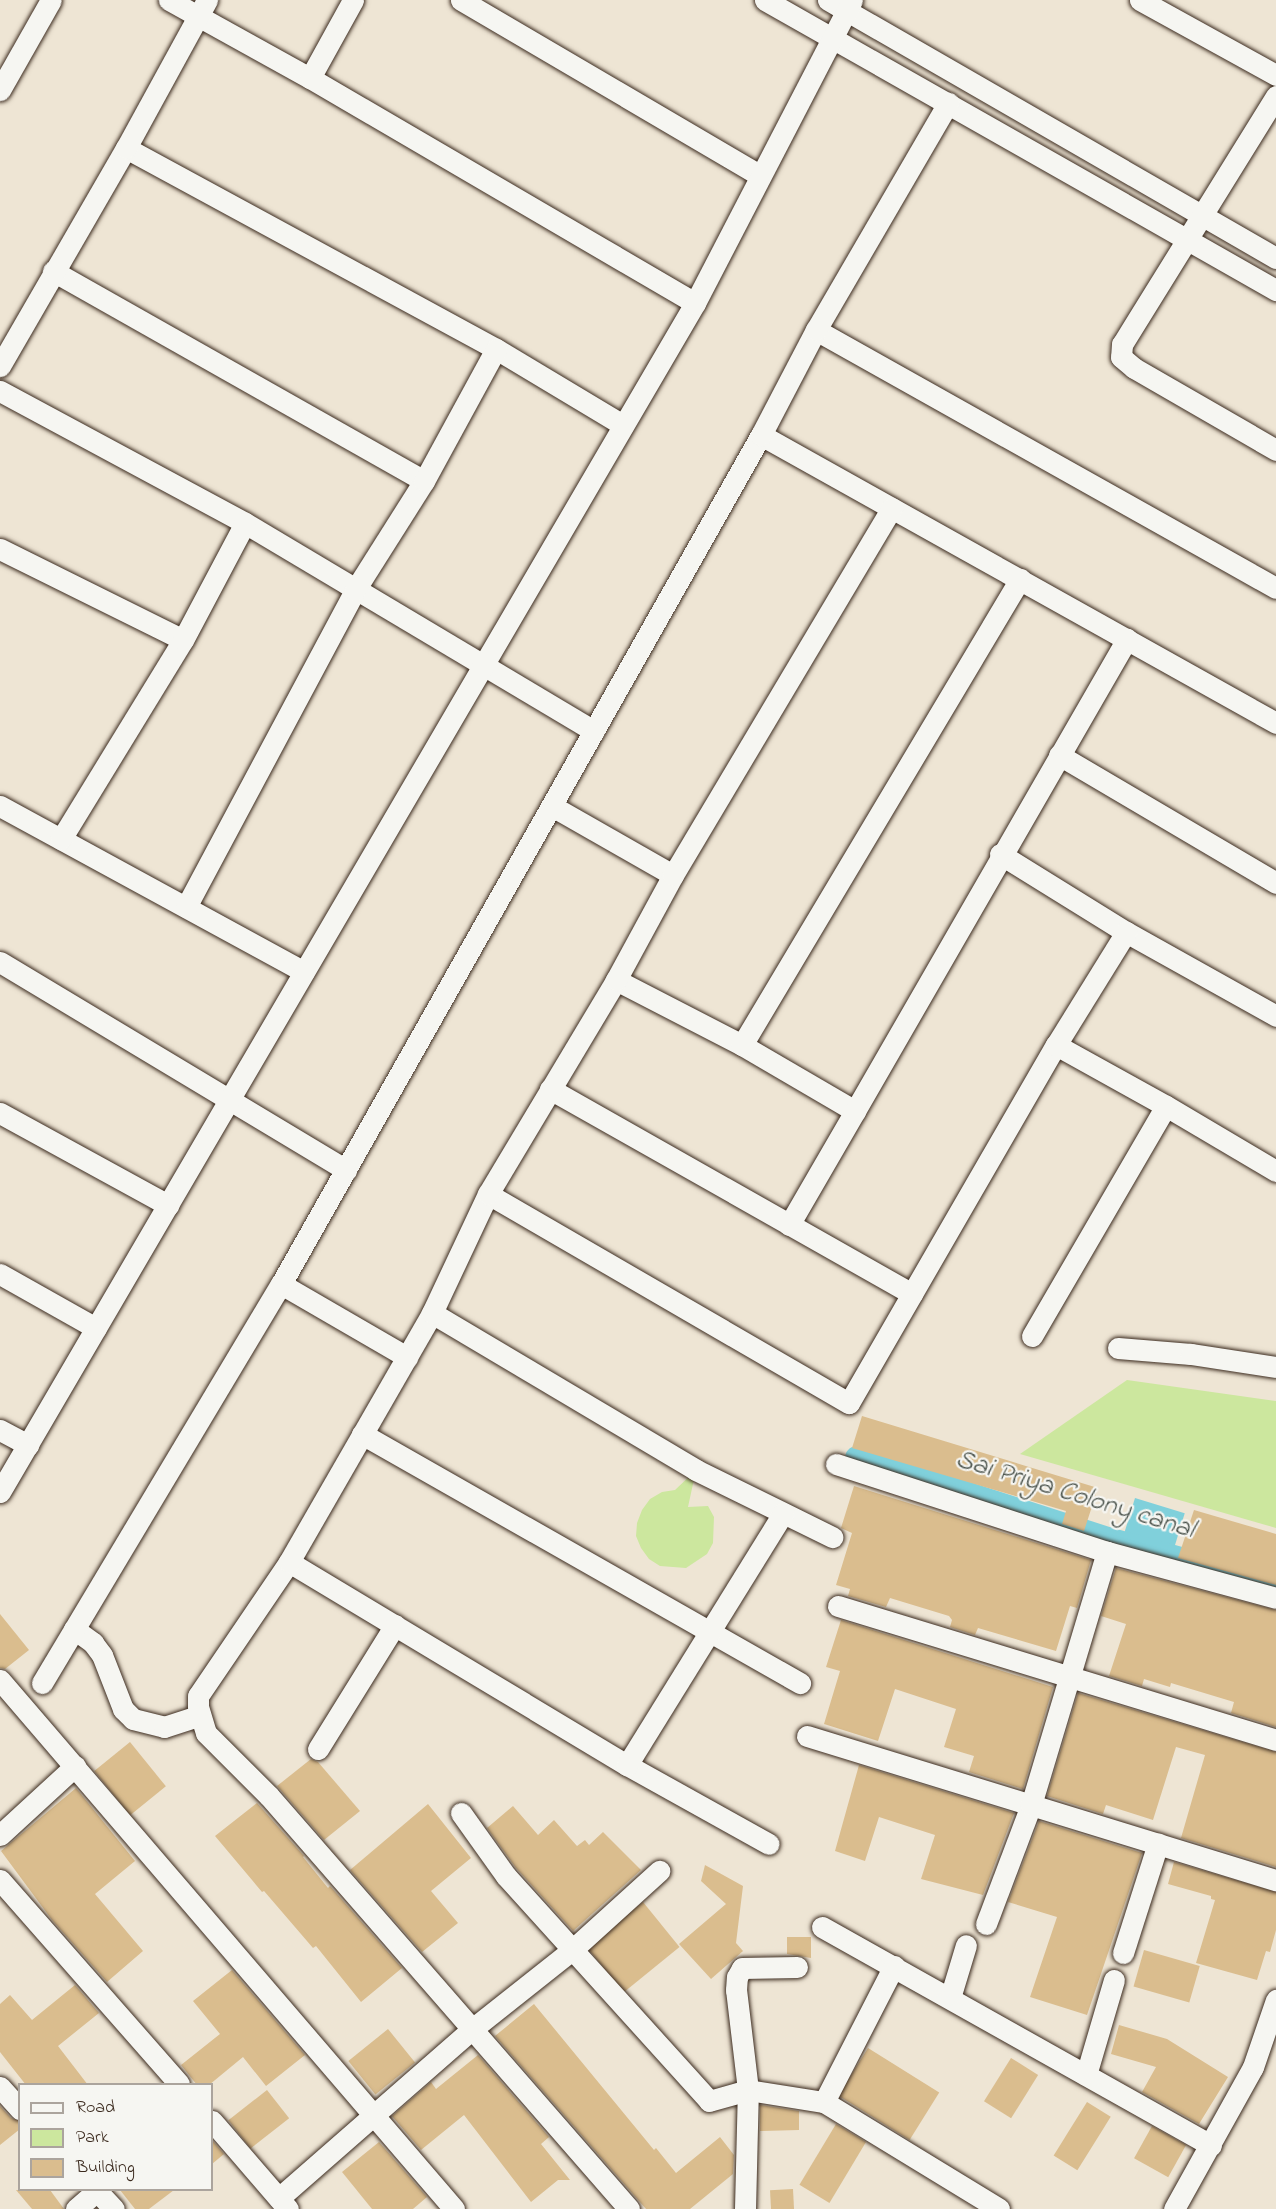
<!DOCTYPE html>
<style>
body{margin:0}
#map{position:relative;width:1276px;height:2209px;overflow:hidden;background:#eee5d4;font-family:"Indie Flower",sans-serif}
div>[style]{position:absolute}
.green>*{inset:0;background:#cce79e}
.water>*{inset:0;background:#80d0db;transform-origin:0 0}
.canal>*{height:24px;margin:-12px;padding:0 12px;transform-origin:12px;border-radius:12px;background:#80d0db}
.building>*{inset:0;background:#dabd8e;transform-origin:0 0}
.roads{filter:drop-shadow(0 0 2px #3b2a1e) drop-shadow(0 0 2px #3b2a1e)}
.street>*{height:21px;margin:-10.5px;padding:0 10.5px;transform-origin:10.5px;border-radius:10.5px;background:#f6f6f2}
span{translate:-50% -50%;white-space:nowrap;text-align:center;line-height:1.15;-webkit-text-stroke:4.5px #f6f6f2;paint-order:stroke}
.water-label{font-size:27px;color:#4c544d;font-style:italic}
.legend{position:absolute;left:18px;top:2083px;width:195px;height:108px;box-sizing:border-box;background:#f6f6f2;border:2px solid #aba49d;margin:0;padding:8px 10px;list-style:none;font-size:18px;color:#3b2a1e}
.legend li{display:flex;align-items:center;gap:12px;height:30px}
.legend b{width:30px;border:2px solid #aba49d}
</style>
<div id="map">
<div class="green">
<i style="clip-path:polygon(1127px 1380px,1276px 1401px,1276px 1528px,1020px 1454px)"></i>
<i style="clip-path:polygon(696px 1470px,688px 1507px,708px 1506px,714px 1517px,713px 1543px,707px 1554px,686px 1568px,660px 1566px,649px 1559px,641px 1548px,636px 1536px,637px 1523px,642px 1510px,650px 1499px,662px 1492px,675px 1490px)"></i>
</div>
<div class="water">
<i style="left:1135px;top:1498px;width:52px;height:40px;rotate:17deg"></i>
</div>
<div class="canal">
<i style="left:857px;top:1458px;width:264px;rotate:17.9deg"></i>
<i style="left:1108px;top:1539px;width:174px;rotate:15.3deg"></i>
</div>
<div class="building">
<i style="clip-path:polygon(862px 1416px,1098px 1488px,1084px 1531px,1062px 1524px,1066px 1511px,852px 1448px)"></i>
<i style="clip-path:polygon(854px 1486px,1091px 1560px,1077px 1608px,1070px 1606px,1056px 1651px,978px 1628px,975px 1635px,950px 1627px,952px 1620px,949px 1616px,890px 1598px,886px 1607px,848px 1596px,850px 1589px,836px 1585px,852px 1533px,841px 1528px)"></i>
<i style="clip-path:polygon(1194px 1510px,1276px 1534px,1276px 1585px,1178px 1558px)"></i>
<i style="clip-path:polygon(1116px 1568px,1276px 1610px,1276px 1727px,1231px 1713px,1234px 1702px,1171px 1683px,1170px 1687px,1144px 1679px,1142px 1686px,1109px 1676px,1126px 1624px,1101px 1616px)"></i>
<i style="clip-path:polygon(0 1614px,29px 1650px,5px 1669px,0 1668px)"></i>
<i style="clip-path:polygon(841px 1620px,1053px 1687px,1023px 1789px,969px 1772px,974px 1756px,944px 1747px,956px 1709px,895px 1689px,878px 1741px,824px 1724px,840px 1671px,826px 1667px)"></i>
<i style="clip-path:polygon(1078px 1693px,1276px 1752px,1276px 1867px,1181px 1838px,1205px 1755px,1176px 1747px,1153px 1820px,1106px 1805px,1103px 1814px,1047px 1796px)"></i>
<i style="left:130px;top:1742px;width:57px;height:46px;rotate:51deg"></i>
<i style="clip-path:polygon(311px 1759px,318px 1762px,360px 1811px,324px 1840px,277px 1786px)"></i>
<i style="clip-path:polygon(859px 1765px,1014px 1813px,983px 1895px,921px 1879px,935px 1835px,879px 1817px,865px 1861px,835px 1851px)"></i>
<i style="clip-path:polygon(76px 1788px,135px 1861px,95px 1894px,143px 1951px,107px 1982px,52px 1920px,1px 1851px)"></i>
<i style="clip-path:polygon(257px 1803px,304px 1856px,303px 1857px,328px 1888px,330px 1886px,402px 1968px,361px 2002px,316px 1946px,313px 1948px,264px 1891px,262px 1892px,215px 1836px)"></i>
<i style="clip-path:polygon(428px 1804px,471px 1858px,431px 1891px,458px 1923px,422px 1952px,350px 1870px)"></i>
<i style="clip-path:polygon(513px 1806px,538px 1835px,554px 1820px,577px 1846px,585px 1840px,589px 1845px,603px 1832px,641px 1870px,573px 1931px,516px 1868px,487px 1828px)"></i>
<i style="clip-path:polygon(1039px 1821px,1142px 1853px,1087px 2015px,1030px 1997px,1057px 1917px,1008px 1902px)"></i>
<i style="clip-path:polygon(1174px 1862px,1276px 1892px,1276px 1930px,1270px 1952px,1266px 1951px,1257px 1980px,1196px 1963px,1215px 1900px,1211px 1899px,1211px 1896px,1168px 1884px)"></i>
<i style="clip-path:polygon(705px 1865px,743px 1886px,736px 1943px,743px 1951px,711px 1979px,679px 1944px,726px 1904px,701px 1881px)"></i>
<i style="left:643px;top:1902px;width:58px;height:72px;rotate:51deg"></i>
<i style="clip-path:polygon(787px 1937px,811px 1937px,811px 1958px,787px 1954px)"></i>
<i style="left:1144px;top:1950px;width:58px;height:38px;rotate:16deg"></i>
<i style="clip-path:polygon(232px 1970px,305px 2055px,266px 2086px,243px 2057px,209px 2085px,197px 2085px,181px 2065px,220px 2034px,193px 2001px)"></i>
<i style="clip-path:polygon(75px 1985px,99px 2013px,58px 2046px,88px 2085px,26px 2085px,0 2052px,0 2004px,10px 1995px,32px 2020px)"></i>
<i style="clip-path:polygon(534px 2004px,654px 2150px,656px 2148px,676px 2173px,720px 2137px,734px 2155px,733px 2174px,690px 2209px,646px 2209px,495px 2036px)"></i>
<i style="clip-path:polygon(1119px 2025px,1167px 2039px,1228px 2077px,1199px 2124px,1142px 2092px,1156px 2067px,1111px 2054px)"></i>
<i style="left:388px;top:2029px;width:43px;height:51px;rotate:51deg"></i>
<i style="left:868px;top:2048px;width:84px;height:56px;rotate:32deg"></i>
<i style="clip-path:polygon(478px 2055px,549px 2137px,541px 2144px,570px 2180px,558px 2180px,531px 2202px,464px 2115px,421px 2150px,392px 2116px,431px 2082px,436px 2089px)"></i>
<i style="left:1011px;top:2058px;width:32px;height:51px;rotate:32deg"></i>
<i style="left:267px;top:2090px;width:36px;height:49px;rotate:52deg"></i>
<i style="left:1087px;top:2102px;width:28px;height:63px;rotate:32deg"></i>
<i style="clip-path:polygon(760px 2105px,799px 2111px,799px 2130px,760px 2131px)"></i>
<i style="clip-path:polygon(0 2106px,11px 2118px,20px 2121px,20px 2129px,0 2145px)"></i>
<i style="left:836px;top:2124px;width:35px;height:71px;rotate:31deg"></i>
<i style="left:1152px;top:2126px;width:39px;height:37px;rotate:29deg"></i>
<i style="clip-path:polygon(212px 2140px,224px 2154px,212px 2164px)"></i>
<i style="clip-path:polygon(379px 2142px,427px 2197px,413px 2209px,372px 2209px,342px 2172px)"></i>
<i style="left:793px;top:2189px;width:20px;height:23px;rotate:87deg"></i>
<i style="clip-path:polygon(16px 2190px,50px 2190px,64px 2209px,32px 2209px)"></i>
<i style="clip-path:polygon(120px 2190px,174px 2190px,149px 2209px,135px 2209px)"></i>
</div>
<div class="roads">
<div class="street">
<i style="left:169px;top:0;width:161px;rotate:29deg"></i>
<i style="left:310px;top:78px;width:446px;rotate:30.3deg"></i>
<i style="left:461px;top:0;width:346px;rotate:30.4deg"></i>
<i style="left:765px;top:0;width:588px;rotate:29.58deg"></i>
<i style="left:828px;top:0;width:517px;rotate:29.94deg"></i>
<i style="left:1140px;top:0;width:155px;rotate:28.9deg"></i>
<i style="left:310px;top:78px;width:89px;rotate:-61.1deg"></i>
<i style="left:0;top:90px;width:103px;rotate:-60.5deg"></i>
<i style="left:1276px;top:96px;width:292px;rotate:121.8deg"></i>
<i style="left:1122px;top:344px;width:13px;rotate:94deg"></i>
<i style="left:1121px;top:357px;width:17px;rotate:40deg"></i>
<i style="left:1134px;top:368px;width:164px;rotate:30deg"></i>
<i style="left:126px;top:148px;width:421px;rotate:28.5deg"></i>
<i style="left:496px;top:349px;width:148px;rotate:30.9deg"></i>
<i style="left:53px;top:271px;width:426px;rotate:29.5deg"></i>
<i style="left:816px;top:330px;width:527px;rotate:29.29deg"></i>
<i style="left:0;top:366px;width:252px;rotate:-60deg"></i>
<i style="left:126px;top:148px;width:169px;rotate:-61.3deg"></i>
<i style="left:0;top:391px;width:278px;rotate:28.3deg"></i>
<i style="left:245px;top:523px;width:406px;rotate:30.8deg"></i>
<i style="left:761px;top:435px;width:590px;rotate:29.21deg"></i>
<i style="left:0;top:549px;width:204px;rotate:26.4deg"></i>
<i style="left:1059px;top:755px;width:252px;rotate:30.5deg"></i>
<i style="left:0;top:806px;width:346px;rotate:28.6deg"></i>
<i style="left:552px;top:806px;width:139px;rotate:29.7deg"></i>
<i style="left:61px;top:839px;width:233px;rotate:-58.5deg"></i>
<i style="left:183px;top:640px;width:132px;rotate:-62.1deg"></i>
<i style="left:1000px;top:854px;width:148px;rotate:31.8deg"></i>
<i style="left:1126px;top:932px;width:172px;rotate:29.2deg"></i>
<i style="left:186px;top:907px;width:359px;rotate:-61.9deg"></i>
<i style="left:355px;top:590px;width:129px;rotate:-57.7deg"></i>
<i style="left:424px;top:481px;width:150px;rotate:-61.4deg"></i>
<i style="left:0;top:962px;width:404px;rotate:31deg"></i>
<i style="left:616px;top:980px;width:142px;rotate:27.3deg"></i>
<i style="left:742px;top:1045px;width:131px;rotate:30.3deg"></i>
<i style="left:855px;top:1111px;width:545px;rotate:-60.05deg"></i>
<i style="left:742px;top:1045px;width:543px;rotate:-59.18deg"></i>
<i style="left:550px;top:1089px;width:416px;rotate:29.5deg"></i>
<i style="left:1166px;top:1106px;width:128px;rotate:30.6deg"></i>
<i style="left:0;top:1113px;width:192px;rotate:28.7deg"></i>
<i style="left:488px;top:1194px;width:417px;rotate:30.1deg"></i>
<i style="left:849px;top:1403px;width:414px;rotate:-60deg"></i>
<i style="left:1056px;top:1045px;width:133px;rotate:-58.2deg"></i>
<i style="left:789px;top:1225px;width:132px;rotate:-59.9deg"></i>
<i style="left:0;top:1274px;width:110px;rotate:29.4deg"></i>
<i style="left:281px;top:1284px;width:146px;rotate:30.1deg"></i>
<i style="left:432px;top:1313px;width:307px;rotate:30.7deg"></i>
<i style="left:696px;top:1470px;width:152px;rotate:26.2deg"></i>
<i style="left:1032px;top:1336px;width:266px;rotate:-59.8deg"></i>
<i style="left:1166px;top:1106px;width:126px;rotate:-151deg"></i>
<i style="left:1118px;top:1348px;width:73px;rotate:4.7deg"></i>
<i style="left:1191px;top:1354px;width:86px;rotate:8.7deg"></i>
<i style="left:0;top:1430px;width:32px;rotate:28deg"></i>
<i style="left:362px;top:1434px;width:504px;rotate:29.62deg"></i>
<i style="left:836px;top:1464px;width:285px;rotate:18deg"></i>
<i style="left:1107px;top:1552px;width:175px;rotate:15.2deg"></i>
<i style="left:0;top:1492px;width:1377px;rotate:-59.69deg"></i>
<i style="left:695px;top:303px;width:341px;rotate:-62.6deg"></i>
<i style="left:289px;top:1562px;width:394px;rotate:31deg"></i>
<i style="left:627px;top:1765px;width:162px;rotate:29.1deg"></i>
<i style="left:838px;top:1606px;width:458px;rotate:17deg"></i>
<i style="left:74px;top:1629px;width:24px;rotate:36deg"></i>
<i style="left:93px;top:1643px;width:15px;rotate:53deg"></i>
<i style="left:102px;top:1655px;width:58px;rotate:68.7deg"></i>
<i style="left:123px;top:1709px;width:14px;rotate:45deg"></i>
<i style="left:133px;top:1719px;width:32px;rotate:14deg"></i>
<i style="left:164px;top:1727px;width:38px;rotate:-18deg"></i>
<i style="left:0;top:1680px;width:697px;rotate:49.36deg"></i>
<i style="left:42px;top:1683px;width:465px;rotate:-59.1deg"></i>
<i style="left:281px;top:1284px;width:975px;rotate:-60.52deg"></i>
<i style="left:761px;top:435px;width:119px;rotate:-62.4deg"></i>
<i style="left:816px;top:330px;width:263px;rotate:-59.8deg"></i>
<i style="left:807px;top:1736px;width:491px;rotate:17.1deg"></i>
<i style="left:318px;top:1749px;width:146px;rotate:-58.2deg"></i>
<i style="left:627px;top:1765px;width:296px;rotate:-58.2deg"></i>
<i style="left:461px;top:1813px;width:77px;rotate:54.5deg"></i>
<i style="left:506px;top:1876px;width:303px;rotate:47.9deg"></i>
<i style="left:709px;top:2101px;width:41px;rotate:-15.8deg"></i>
<i style="left:748px;top:2090px;width:77px;rotate:9deg"></i>
<i style="left:824px;top:2102px;width:205px;rotate:31.4deg"></i>
<i style="left:0;top:1835px;width:102px;rotate:-42.6deg"></i>
<i style="left:0;top:1880px;width:271px;rotate:48.7deg"></i>
<i style="left:986px;top:1924px;width:127px;rotate:-69.3deg"></i>
<i style="left:1031px;top:1805px;width:264px;rotate:-73.3deg"></i>
<i style="left:822px;top:1927px;width:446px;rotate:29.3deg"></i>
<i style="left:1123px;top:1953px;width:115px;rotate:-72.3deg"></i>
<i style="left:950px;top:1998px;width:55px;rotate:-73.2deg"></i>
<i style="left:1086px;top:2075px;width:99px;rotate:-73.6deg"></i>
<i style="left:0;top:2087px;width:30px;rotate:48deg"></i>
<i style="left:824px;top:2102px;width:153px;rotate:-62.8deg"></i>
<i style="left:212px;top:2121px;width:116px;rotate:49.2deg"></i>
<i style="left:96px;top:2190px;width:26px;rotate:47deg"></i>
<i style="left:279px;top:2198px;width:255px;rotate:-41.2deg"></i>
<i style="left:471px;top:2030px;width:129px;rotate:-38.4deg"></i>
<i style="left:572px;top:1950px;width:118px;rotate:-42.2deg"></i>
<i style="left:76px;top:2209px;width:29px;rotate:-41deg"></i>
<i style="left:629px;top:2209px;width:548px;rotate:-131.08deg"></i>
<i style="left:269px;top:1796px;width:89px;rotate:-135deg"></i>
<i style="left:206px;top:1733px;width:27px;rotate:-107deg"></i>
<i style="left:198px;top:1707px;width:11px;rotate:-90deg"></i>
<i style="left:198px;top:1696px;width:162px;rotate:-55.8deg"></i>
<i style="left:289px;top:1562px;width:287px;rotate:-60.1deg"></i>
<i style="left:432px;top:1313px;width:132px;rotate:-64.8deg"></i>
<i style="left:488px;top:1194px;width:249px;rotate:-59.1deg"></i>
<i style="left:616px;top:980px;width:119px;rotate:-61.5deg"></i>
<i style="left:673px;top:875px;width:427px;rotate:-59.2deg"></i>
<i style="left:745px;top:2209px;width:119px;rotate:-88.6deg"></i>
<i style="left:748px;top:2090px;width:101px;rotate:-96.8deg"></i>
<i style="left:736px;top:1990px;width:13px;rotate:-86deg"></i>
<i style="left:737px;top:1977px;width:10px;rotate:-61deg"></i>
<i style="left:742px;top:1968px;width:55px;rotate:-1deg"></i>
<i style="left:1174px;top:2209px;width:162px;rotate:-60.9deg"></i>
<i style="left:1253px;top:2067px;width:71px;rotate:-71.1deg"></i>
</div>
</div>
<div class="water-label">
<span style="left:1075px;top:1495px;rotate:17deg">Sai Priya Colony canal</span>
</div>
<ul class="legend">
<li><b style="height:8px;background:#f6f6f2"></b>Road</li>
<li><b style="height:16px;background:#cce79e"></b>Park</li>
<li><b style="height:16px;background:#dabd8e"></b>Building</li>
</ul>
</div>
